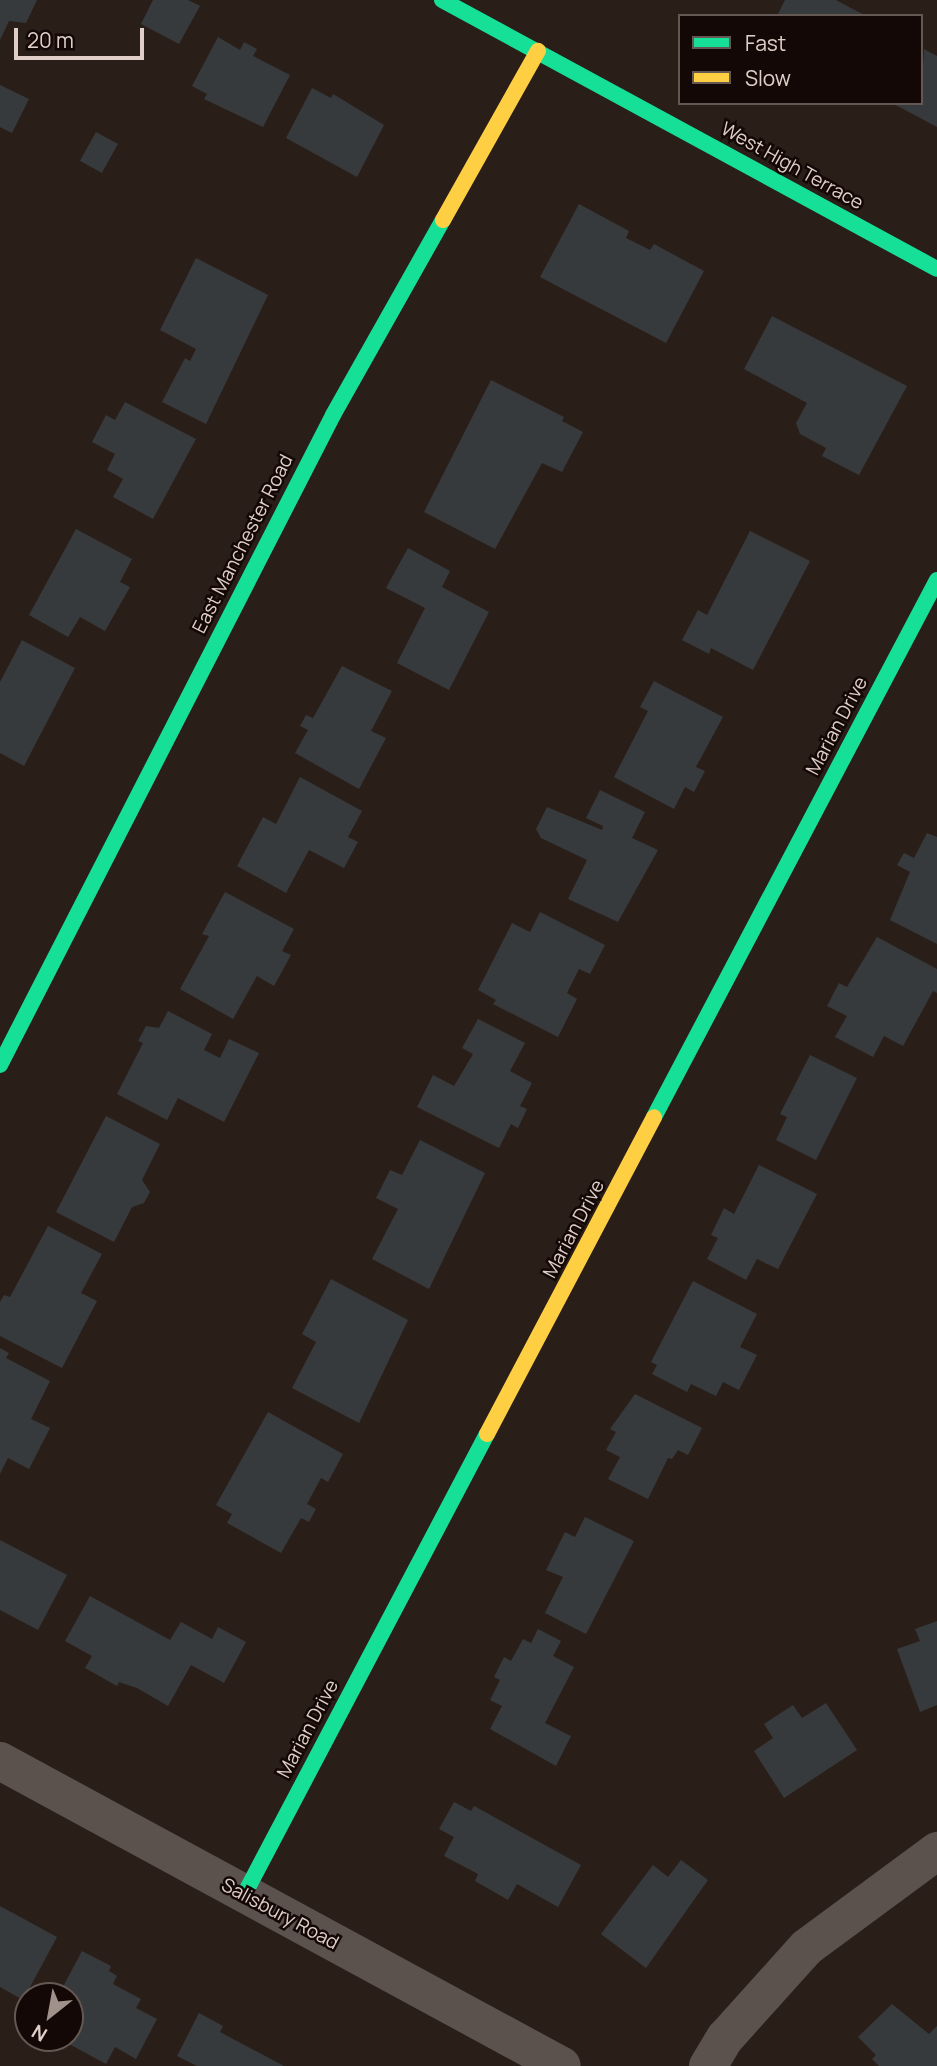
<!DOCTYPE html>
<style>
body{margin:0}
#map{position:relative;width:937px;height:2066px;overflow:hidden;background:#2a1e19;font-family:Manrope,sans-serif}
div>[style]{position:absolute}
.building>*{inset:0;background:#373a3d;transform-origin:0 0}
.street>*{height:38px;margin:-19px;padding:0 19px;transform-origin:19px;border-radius:19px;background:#5c524d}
.fast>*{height:16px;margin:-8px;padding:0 8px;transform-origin:8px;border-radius:8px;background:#16e098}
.slow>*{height:16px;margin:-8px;padding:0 8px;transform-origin:8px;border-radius:8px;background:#ffcf43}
span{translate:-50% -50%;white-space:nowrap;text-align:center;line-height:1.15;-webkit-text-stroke:5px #130805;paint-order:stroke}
.street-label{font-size:19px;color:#e0cfc8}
.legend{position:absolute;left:678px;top:14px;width:245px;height:91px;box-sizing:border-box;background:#130805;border:2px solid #655853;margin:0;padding:9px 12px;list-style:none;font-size:21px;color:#e0cfc8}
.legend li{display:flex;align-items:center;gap:14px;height:35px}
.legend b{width:35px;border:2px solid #655853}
.north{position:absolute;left:14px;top:1982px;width:70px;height:70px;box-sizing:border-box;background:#130805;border:2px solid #655853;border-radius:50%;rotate:211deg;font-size:19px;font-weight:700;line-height:28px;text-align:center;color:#e0cfc8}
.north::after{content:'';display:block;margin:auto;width:24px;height:32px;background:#a0918b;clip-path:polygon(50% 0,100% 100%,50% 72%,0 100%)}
.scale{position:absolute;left:14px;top:28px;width:130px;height:32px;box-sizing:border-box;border:4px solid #e0cfc8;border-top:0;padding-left:9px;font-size:21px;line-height:24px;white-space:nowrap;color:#e0cfc8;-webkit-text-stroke:5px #130805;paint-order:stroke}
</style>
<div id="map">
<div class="building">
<i style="clip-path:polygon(0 0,37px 0,26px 23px,9px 21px,0 40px)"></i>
<i style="clip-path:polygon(153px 0,188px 0,200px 6px,179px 44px,141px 24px)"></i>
<i style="clip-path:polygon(785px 0,836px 0,866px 16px,777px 16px)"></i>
<i style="clip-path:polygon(218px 37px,240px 50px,244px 42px,257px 49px,253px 56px,290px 75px,263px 127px,204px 99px,207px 94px,192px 86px)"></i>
<i style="clip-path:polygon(924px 49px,937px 56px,937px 127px,892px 103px,921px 103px)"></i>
<i style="clip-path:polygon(0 85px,29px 99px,12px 133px,0 127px)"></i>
<i style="clip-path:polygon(312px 88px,331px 98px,333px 94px,384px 125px,357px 177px,286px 138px)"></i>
<i style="left:96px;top:132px;width:25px;height:33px;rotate:29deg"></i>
<i style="clip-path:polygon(579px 204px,629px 231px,626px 238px,650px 250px,654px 244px,704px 271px,666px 343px,540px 277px)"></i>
<i style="clip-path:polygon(196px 258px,268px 295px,206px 424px,162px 402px,185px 358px,190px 361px,196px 349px,160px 330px)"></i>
<i style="clip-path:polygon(772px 316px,907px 386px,859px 475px,822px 456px,826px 448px,800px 434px,796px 423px,807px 403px,744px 369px)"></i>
<i style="clip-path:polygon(491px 380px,564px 417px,562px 421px,583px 432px,562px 472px,542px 463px,495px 549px,424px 512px)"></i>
<i style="clip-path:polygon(125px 402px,196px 439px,153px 519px,113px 497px,123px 479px,107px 470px,115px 454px,92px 442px,106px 415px,115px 420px)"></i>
<i style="clip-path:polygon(76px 529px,132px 559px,120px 582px,130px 587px,105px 631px,80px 617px,68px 637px,29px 615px)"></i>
<i style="clip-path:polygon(750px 531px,810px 561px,753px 670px,711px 648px,709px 654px,682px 640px,698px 610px,707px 615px)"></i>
<i style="clip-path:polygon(408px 548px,450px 571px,442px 587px,489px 612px,449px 690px,397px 663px,425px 608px,386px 588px)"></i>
<i style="clip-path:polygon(22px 640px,75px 668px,24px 766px,0 753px,0 682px)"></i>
<i style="clip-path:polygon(342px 666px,392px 691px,371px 731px,386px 738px,359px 789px,295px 753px,308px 730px,300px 726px,306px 715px,313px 718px)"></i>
<i style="clip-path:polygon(654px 681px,723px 717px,696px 767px,705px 771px,694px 792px,685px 787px,674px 809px,614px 777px,648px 711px,640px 707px)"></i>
<i style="clip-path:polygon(300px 777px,362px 811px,348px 837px,358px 842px,344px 868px,309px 850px,286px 893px,237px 866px,263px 817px,276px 824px)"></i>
<i style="clip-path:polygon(600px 790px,645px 812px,632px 838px,658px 850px,618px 922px,568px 899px,587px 860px,541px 838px,536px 829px,547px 807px,602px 830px,603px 826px,586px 818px)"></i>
<i style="clip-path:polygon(927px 833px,937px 837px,937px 944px,890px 920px,910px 872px,897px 865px,904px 853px,914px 858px)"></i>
<i style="clip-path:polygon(225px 892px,294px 929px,282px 951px,291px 955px,274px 986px,257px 976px,233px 1019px,180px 989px,209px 936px,202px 934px)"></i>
<i style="clip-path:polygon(540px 912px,605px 945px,590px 974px,579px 969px,567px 993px,577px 999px,558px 1037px,493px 1004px,496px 1000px,478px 990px,512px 923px,530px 932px)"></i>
<i style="clip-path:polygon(877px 937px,937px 969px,937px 993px,933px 991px,903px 1046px,884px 1036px,873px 1057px,835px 1037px,847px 1016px,827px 1006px,839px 983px,847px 987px)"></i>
<i style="clip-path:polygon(168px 1011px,212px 1034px,204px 1050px,220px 1058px,229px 1039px,259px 1053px,224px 1122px,178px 1098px,167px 1120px,117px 1094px,143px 1043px,138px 1041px,146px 1026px,159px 1028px)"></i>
<i style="clip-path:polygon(478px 1019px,525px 1043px,510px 1071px,532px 1083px,520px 1106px,527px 1109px,518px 1128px,511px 1124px,499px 1148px,417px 1107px,433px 1075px,454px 1086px,473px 1054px,462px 1048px)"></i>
<i style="clip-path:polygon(810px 1055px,857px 1078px,816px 1160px,776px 1140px,787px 1117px,780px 1114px)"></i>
<i style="clip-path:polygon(106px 1116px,160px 1144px,142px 1180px,150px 1192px,144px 1203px,132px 1207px,114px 1242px,56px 1212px)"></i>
<i style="clip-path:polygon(420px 1140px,485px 1173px,429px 1289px,372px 1259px,398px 1209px,376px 1198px,390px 1170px,402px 1175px)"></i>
<i style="clip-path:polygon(759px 1165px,817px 1194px,778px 1269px,757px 1259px,746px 1280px,707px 1259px,718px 1238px,711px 1235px,724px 1208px,734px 1214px)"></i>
<i style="clip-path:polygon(48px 1226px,102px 1254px,81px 1293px,97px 1301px,62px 1368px,0 1336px,0 1302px,4px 1295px,10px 1297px)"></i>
<i style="clip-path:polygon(331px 1279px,408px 1320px,359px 1423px,292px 1388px,316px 1342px,302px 1334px)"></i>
<i style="clip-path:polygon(693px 1281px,757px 1314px,740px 1347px,757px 1355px,739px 1390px,723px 1382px,716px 1396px,691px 1384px,687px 1392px,652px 1374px,657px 1365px,651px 1362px)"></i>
<i style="clip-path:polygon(0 1348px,9px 1353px,6px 1358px,50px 1381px,31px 1419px,50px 1428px,29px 1469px,8px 1458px,0 1474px)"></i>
<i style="clip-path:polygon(635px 1394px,702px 1428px,688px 1455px,678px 1450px,672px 1459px,668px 1458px,648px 1499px,608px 1479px,620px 1457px,606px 1450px,616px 1432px,610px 1429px)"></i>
<i style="clip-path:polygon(268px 1412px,343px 1454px,328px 1482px,321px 1478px,307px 1504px,316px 1509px,309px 1522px,301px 1518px,281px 1553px,227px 1523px,232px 1514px,216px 1505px)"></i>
<i style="clip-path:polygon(585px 1517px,634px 1541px,586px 1634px,545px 1613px,563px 1577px,546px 1570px,565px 1532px,575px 1537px)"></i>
<i style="clip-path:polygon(0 1540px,67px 1575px,38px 1630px,0 1610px)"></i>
<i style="clip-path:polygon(90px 1596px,170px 1640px,181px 1622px,212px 1639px,218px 1627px,246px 1642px,224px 1683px,191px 1665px,168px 1706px,137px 1688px,119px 1682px,117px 1686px,85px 1668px,92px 1656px,65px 1641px)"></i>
<i style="clip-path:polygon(937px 1621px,937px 1705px,920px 1712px,897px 1649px,920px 1641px,915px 1629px)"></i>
<i style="clip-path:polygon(538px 1629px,561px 1641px,553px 1656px,574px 1667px,545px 1723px,571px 1736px,556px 1766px,490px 1729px,502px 1706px,490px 1700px,500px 1680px,494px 1677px,504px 1657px,511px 1661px,523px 1639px,531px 1643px)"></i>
<i style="clip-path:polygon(826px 1703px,857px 1750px,784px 1798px,754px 1751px,773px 1738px,764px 1724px,793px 1705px,802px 1718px)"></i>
<i style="clip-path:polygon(454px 1802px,471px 1811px,474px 1806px,581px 1865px,558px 1907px,517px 1884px,508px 1900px,475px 1881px,478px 1874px,444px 1856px,454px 1837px,439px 1829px)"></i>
<i style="clip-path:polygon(681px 1860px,708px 1880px,646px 1968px,601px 1934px,653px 1865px,668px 1877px)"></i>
<i style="clip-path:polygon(0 1906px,57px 1937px,23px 2000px,0 1987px)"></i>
<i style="clip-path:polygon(82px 1951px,111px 1966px,109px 1971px,117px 1976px,113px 1984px,141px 1999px,136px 2008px,157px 2019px,136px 2059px,115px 2047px,106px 2064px,58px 2038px,70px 2038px,70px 1996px,58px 1996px)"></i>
<i style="clip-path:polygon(892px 2004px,929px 2034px,937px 2026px,937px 2066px,879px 2066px,872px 2059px,876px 2055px,858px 2037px)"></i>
<i style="clip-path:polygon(199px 2013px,223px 2026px,220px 2032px,284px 2066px,197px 2066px,177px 2056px)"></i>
</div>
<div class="street">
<i style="left:0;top:1761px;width:639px;rotate:28.49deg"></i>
<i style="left:708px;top:2066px;width:33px;rotate:-59deg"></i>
<i style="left:725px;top:2038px;width:122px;rotate:-48deg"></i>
<i style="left:807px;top:1947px;width:162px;rotate:-36.4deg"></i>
</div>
<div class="fast">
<i style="left:442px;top:0;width:563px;rotate:28.52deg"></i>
<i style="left:0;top:1065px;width:730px;rotate:-62.87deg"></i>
<i style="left:333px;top:415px;width:224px;rotate:-60.6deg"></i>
<i style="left:654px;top:1117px;width:607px;rotate:-62.21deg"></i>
<i style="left:244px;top:1895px;width:521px;rotate:-62.21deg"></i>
</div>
<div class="slow">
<i style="left:443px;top:220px;width:194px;rotate:-60.7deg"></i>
<i style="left:487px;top:1434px;width:358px;rotate:-62.2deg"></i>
</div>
<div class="street-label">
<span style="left:792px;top:166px;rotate:29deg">West High Terrace</span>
<span style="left:243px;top:544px;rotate:-63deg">East Manchester Road</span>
<span style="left:837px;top:726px;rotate:-62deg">Marian Drive</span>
<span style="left:574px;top:1229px;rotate:-62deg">Marian Drive</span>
<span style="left:308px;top:1729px;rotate:-62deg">Marian Drive</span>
<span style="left:280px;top:1914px;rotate:28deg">Salisbury Road</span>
</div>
<ul class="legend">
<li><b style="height:9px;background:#16e098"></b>Fast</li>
<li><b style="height:9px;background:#ffcf43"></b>Slow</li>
</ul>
<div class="north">N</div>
<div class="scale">20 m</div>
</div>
